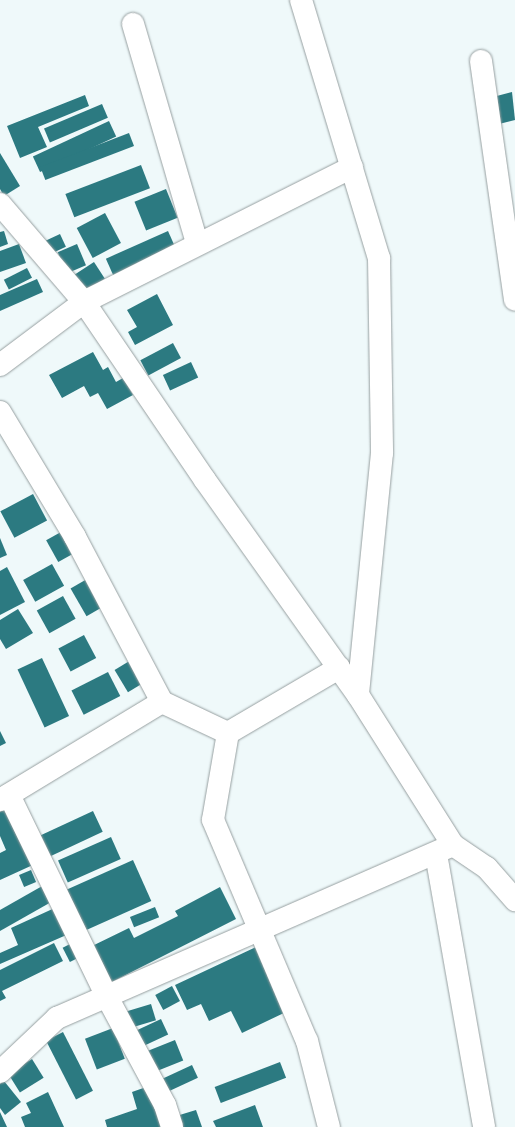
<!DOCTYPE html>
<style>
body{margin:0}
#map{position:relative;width:515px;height:1127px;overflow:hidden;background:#eff9fa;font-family:"Public Sans",sans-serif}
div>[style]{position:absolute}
.building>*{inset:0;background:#2c7a81;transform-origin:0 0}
.roads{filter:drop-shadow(0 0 1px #969fa0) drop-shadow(0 0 1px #969fa0)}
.minor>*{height:22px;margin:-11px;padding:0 11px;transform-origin:11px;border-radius:11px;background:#fff}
span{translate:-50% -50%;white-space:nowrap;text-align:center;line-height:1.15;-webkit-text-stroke:3px #eff9fa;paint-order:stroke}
</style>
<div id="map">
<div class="building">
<i style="clip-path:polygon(512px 92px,515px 120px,499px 124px,493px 97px)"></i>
<i style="clip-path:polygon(85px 95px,89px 106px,38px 127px,47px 147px,20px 158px,7px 126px)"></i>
<i style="left:102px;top:104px;width:15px;height:63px;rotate:67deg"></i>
<i style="left:109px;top:121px;width:17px;height:84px;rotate:65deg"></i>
<i style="left:129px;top:133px;width:14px;height:95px;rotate:69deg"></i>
<i style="clip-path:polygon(0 153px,20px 186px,4px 196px,0 189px)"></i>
<i style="left:141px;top:165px;width:25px;height:81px;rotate:69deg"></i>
<i style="left:166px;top:189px;width:31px;height:34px;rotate:68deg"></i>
<i style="left:105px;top:213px;width:34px;height:32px;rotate:62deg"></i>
<i style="clip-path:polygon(4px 231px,8px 244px,0 247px,0 232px)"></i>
<i style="left:168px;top:231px;width:20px;height:68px;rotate:66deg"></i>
<i style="left:60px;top:234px;width:14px;height:16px;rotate:65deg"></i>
<i style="clip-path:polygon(19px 244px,26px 263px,0 272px,0 251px)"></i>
<i style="left:77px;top:244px;width:23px;height:21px;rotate:67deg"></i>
<i style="left:94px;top:262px;width:20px;height:27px;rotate:57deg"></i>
<i style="left:27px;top:268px;width:11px;height:26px;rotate:63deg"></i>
<i style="clip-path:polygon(37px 279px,43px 292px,0 311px,0 295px)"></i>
<i style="clip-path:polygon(157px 294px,173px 325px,135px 345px,128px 332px,137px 327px,127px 310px)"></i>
<i style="left:173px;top:343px;width:17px;height:37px;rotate:62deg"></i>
<i style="clip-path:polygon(93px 352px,103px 370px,108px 367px,116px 382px,123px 378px,133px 395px,107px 409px,98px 393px,90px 397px,84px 386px,62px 398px,49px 375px)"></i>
<i style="left:191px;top:362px;width:17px;height:31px;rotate:65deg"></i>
<i style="left:33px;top:494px;width:30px;height:37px;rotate:62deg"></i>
<i style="left:61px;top:532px;width:25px;height:17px;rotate:61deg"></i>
<i style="clip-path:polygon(0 538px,7px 555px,0 558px)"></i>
<i style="left:52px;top:564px;width:25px;height:33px;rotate:61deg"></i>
<i style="clip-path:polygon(7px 567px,25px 602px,0 615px,0 571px)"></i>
<i style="left:87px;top:579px;width:32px;height:19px;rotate:60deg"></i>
<i style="left:63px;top:596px;width:26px;height:30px;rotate:61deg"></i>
<i style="clip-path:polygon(18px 609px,33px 633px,6px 649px,0 639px,0 620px)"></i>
<i style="left:84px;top:635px;width:26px;height:29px;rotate:62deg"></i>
<i style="left:136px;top:657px;width:26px;height:25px;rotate:59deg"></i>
<i style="left:42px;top:658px;width:64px;height:27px;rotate:65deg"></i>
<i style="left:108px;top:672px;width:27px;height:41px;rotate:63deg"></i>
<i style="clip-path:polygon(0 731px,6px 743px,0 746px)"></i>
<i style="clip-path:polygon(9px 807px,35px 864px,0 880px,0 853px,6px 850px,0 836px,0 812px)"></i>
<i style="left:93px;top:811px;width:23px;height:63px;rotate:65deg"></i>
<i style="left:111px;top:837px;width:24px;height:58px;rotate:66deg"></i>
<i style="left:133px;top:860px;width:45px;height:79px;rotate:66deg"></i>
<i style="left:31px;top:870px;width:13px;height:13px;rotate:67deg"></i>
<i style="clip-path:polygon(44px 885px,53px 901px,0 931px,0 910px)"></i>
<i style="clip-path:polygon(220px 887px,236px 919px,106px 985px,88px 948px,129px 928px,134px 938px,178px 916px,175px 911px)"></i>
<i style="clip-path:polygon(59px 906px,71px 933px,0 964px,0 953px,18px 945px,11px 928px)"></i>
<i style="left:155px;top:907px;width:11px;height:27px;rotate:68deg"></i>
<i style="left:76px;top:941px;width:16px;height:15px;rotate:63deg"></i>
<i style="clip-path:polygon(54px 943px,63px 961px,2px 991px,6px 998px,0 1001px,0 970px)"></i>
<i style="clip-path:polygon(256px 947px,286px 1012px,242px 1033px,231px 1011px,209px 1021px,201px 1004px,187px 1010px,175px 985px)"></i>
<i style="left:172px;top:986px;width:17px;height:19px;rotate:62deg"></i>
<i style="left:151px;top:1004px;width:17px;height:26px;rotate:73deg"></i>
<i style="left:161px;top:1019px;width:17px;height:29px;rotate:65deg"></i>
<i style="left:113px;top:1028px;width:33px;height:30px;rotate:69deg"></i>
<i style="left:63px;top:1032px;width:66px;height:19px;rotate:63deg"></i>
<i style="left:175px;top:1040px;width:22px;height:31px;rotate:68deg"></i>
<i style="left:32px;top:1059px;width:22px;height:28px;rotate:58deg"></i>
<i style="left:280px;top:1062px;width:17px;height:70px;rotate:69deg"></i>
<i style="left:192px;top:1065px;width:14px;height:41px;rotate:65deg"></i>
<i style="clip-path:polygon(4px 1081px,21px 1102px,5px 1115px,0 1108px,0 1084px)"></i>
<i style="clip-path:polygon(149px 1086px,165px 1127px,107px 1127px,105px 1120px,137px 1109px,132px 1092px)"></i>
<i style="clip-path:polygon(48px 1092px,64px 1127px,25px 1127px,21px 1117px,31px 1113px,26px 1103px)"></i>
<i style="clip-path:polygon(255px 1105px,263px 1127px,216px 1127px,213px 1121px)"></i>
<i style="clip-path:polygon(196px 1110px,202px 1127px,176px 1127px,173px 1117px)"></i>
<i style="clip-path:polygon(0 1112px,7px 1127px,0 1127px)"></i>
</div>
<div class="roads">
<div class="minor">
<i style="left:301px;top:0;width:270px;rotate:73.2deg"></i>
<i style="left:379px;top:258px;width:195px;rotate:89.1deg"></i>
<i style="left:382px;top:453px;width:243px;rotate:95.7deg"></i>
<i style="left:133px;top:24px;width:228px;rotate:73.7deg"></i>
<i style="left:481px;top:61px;width:241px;rotate:81.9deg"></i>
<i style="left:0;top:204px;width:129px;rotate:49.4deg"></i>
<i style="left:84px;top:302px;width:215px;rotate:55.8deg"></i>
<i style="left:205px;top:480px;width:264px;rotate:54.6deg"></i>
<i style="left:358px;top:695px;width:178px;rotate:57.7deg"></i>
<i style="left:453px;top:845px;width:41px;rotate:34.1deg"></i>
<i style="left:487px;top:868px;width:43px;rotate:48.8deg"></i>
<i style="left:0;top:365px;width:105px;rotate:-36.9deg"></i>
<i style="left:84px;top:302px;width:300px;rotate:-26.7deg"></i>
<i style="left:0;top:412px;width:146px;rotate:59deg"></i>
<i style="left:75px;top:537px;width:187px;rotate:62.2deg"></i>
<i style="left:162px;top:702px;width:73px;rotate:25.2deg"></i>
<i style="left:228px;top:733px;width:88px;rotate:99.8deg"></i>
<i style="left:213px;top:820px;width:240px;rotate:67deg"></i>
<i style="left:307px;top:1041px;width:89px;rotate:75.7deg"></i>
<i style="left:228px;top:733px;width:129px;rotate:-30.4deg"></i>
<i style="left:9px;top:795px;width:222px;rotate:64.1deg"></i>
<i style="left:106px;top:995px;width:125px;rotate:61.8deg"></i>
<i style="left:165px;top:1105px;width:23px;rotate:72deg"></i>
<i style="left:0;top:800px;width:189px;rotate:-31.2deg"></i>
<i style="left:436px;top:854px;width:277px;rotate:80deg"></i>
<i style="left:0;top:1072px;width:79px;rotate:-43.5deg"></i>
<i style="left:57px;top:1018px;width:432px;rotate:-23.6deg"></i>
</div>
</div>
</div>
